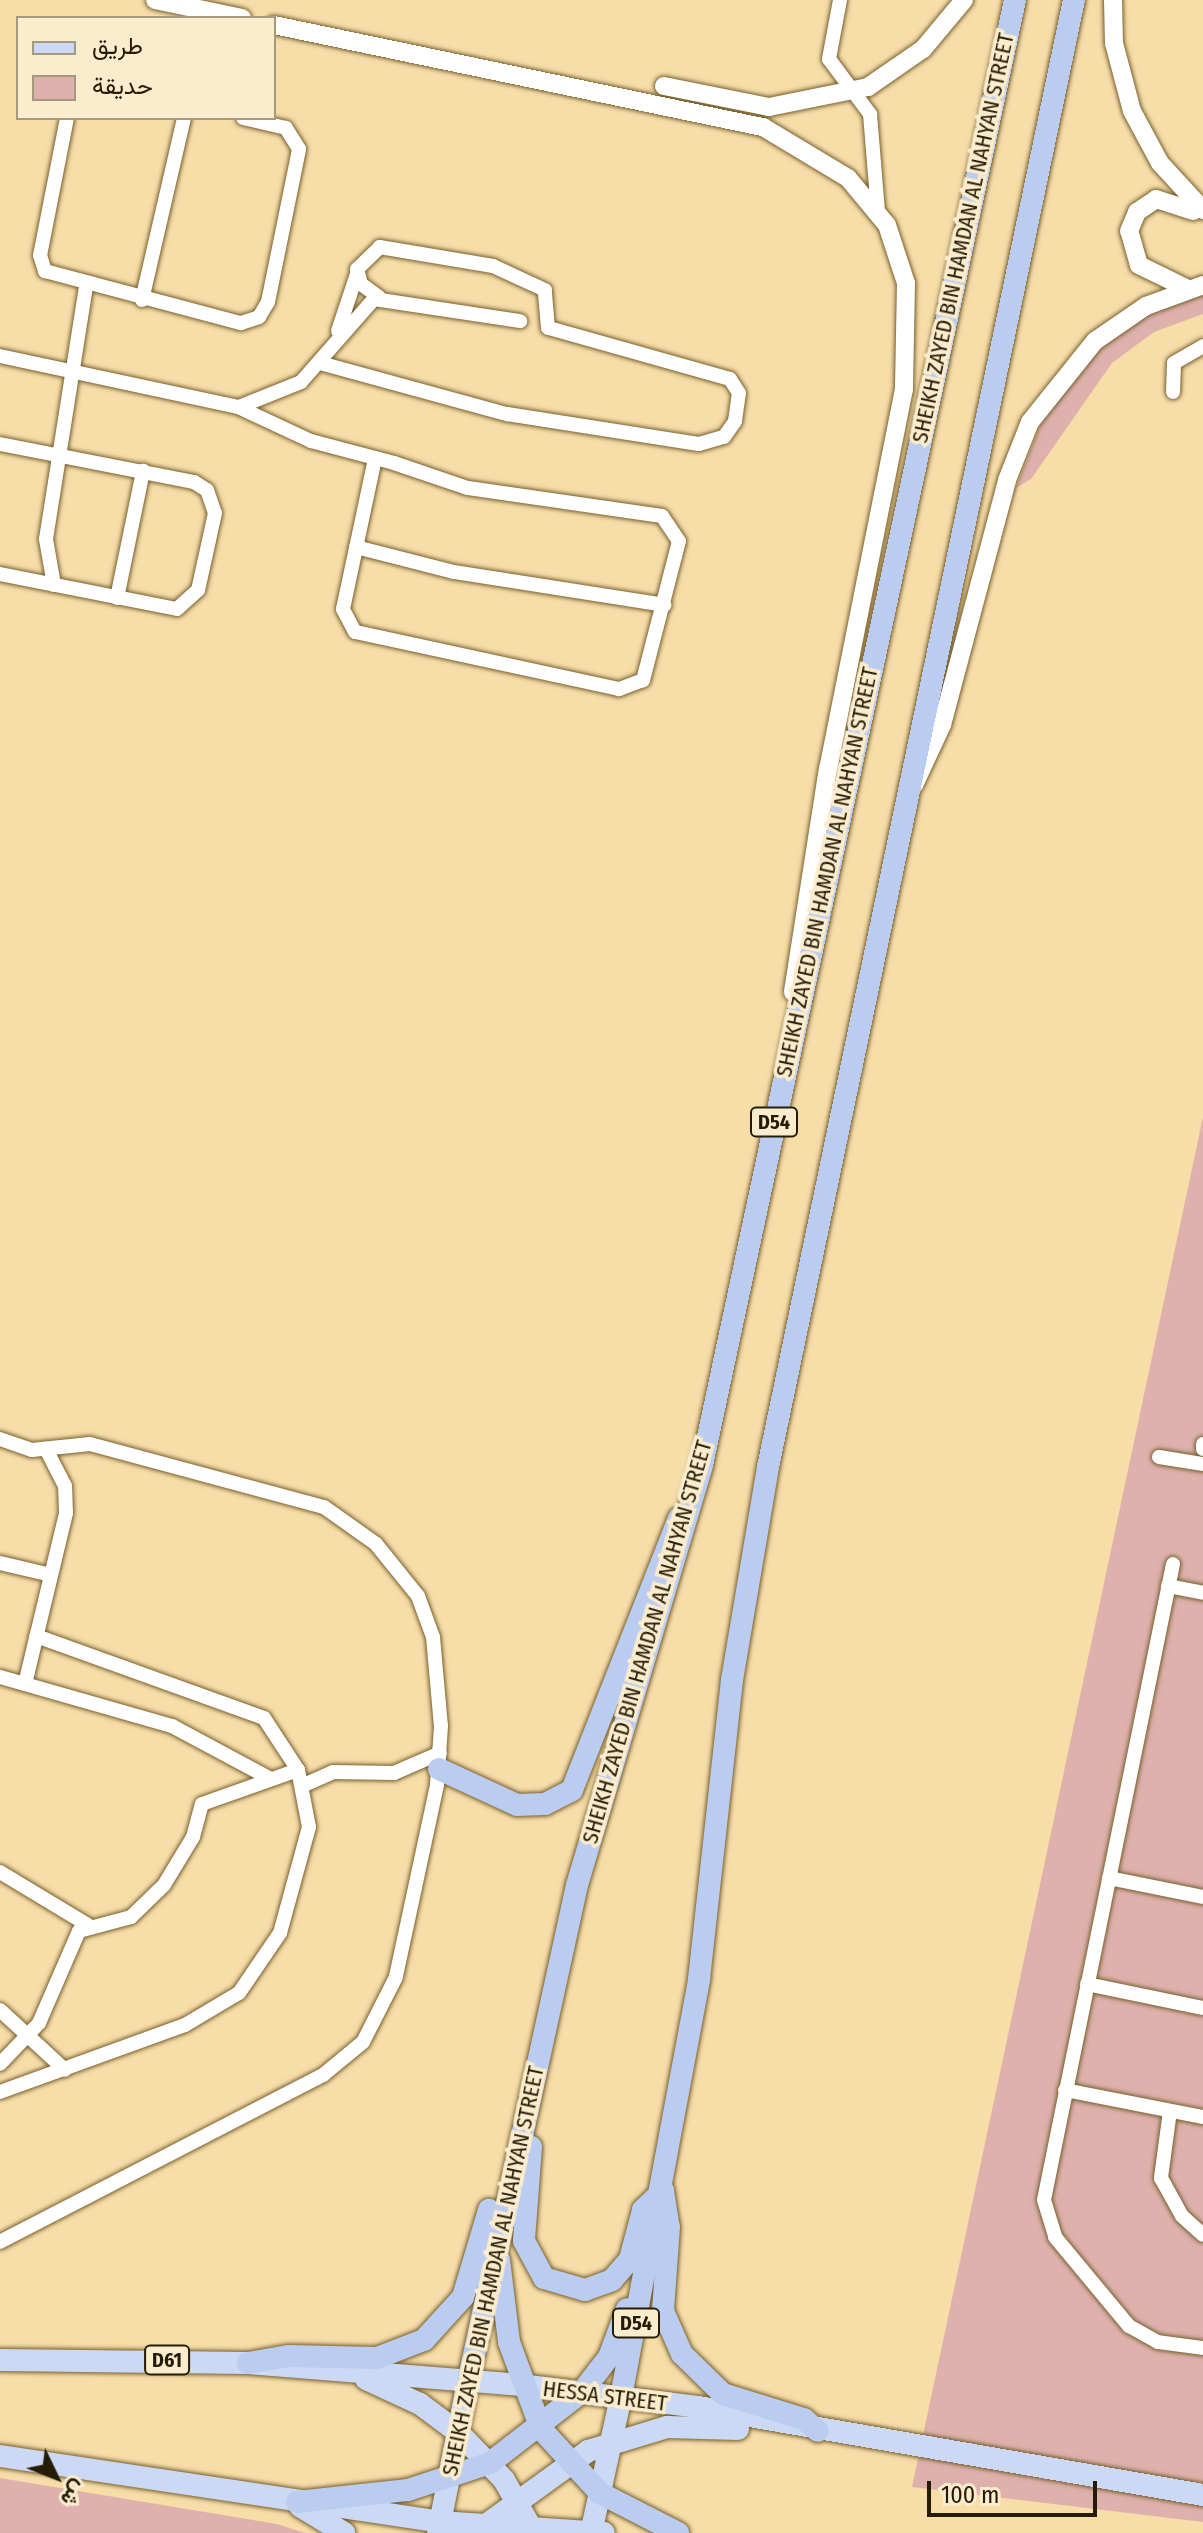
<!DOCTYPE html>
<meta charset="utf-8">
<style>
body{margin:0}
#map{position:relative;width:1203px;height:2533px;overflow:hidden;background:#f7dda8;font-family:"Fira Sans Condensed",Vazirmatn,sans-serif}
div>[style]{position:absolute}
.green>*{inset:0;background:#dfb1ad}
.roads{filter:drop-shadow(0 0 2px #77602e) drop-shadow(0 0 2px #77602e)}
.minor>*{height:14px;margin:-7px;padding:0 7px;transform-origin:7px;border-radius:7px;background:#fff}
.tertiary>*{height:18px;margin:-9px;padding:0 9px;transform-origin:9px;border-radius:9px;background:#fff}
.primary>*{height:22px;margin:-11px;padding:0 11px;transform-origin:11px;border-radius:11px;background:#cbd9f4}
.trunk>*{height:22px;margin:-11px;padding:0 11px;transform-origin:11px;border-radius:11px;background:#baccf0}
span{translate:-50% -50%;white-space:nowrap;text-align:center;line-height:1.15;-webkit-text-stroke:7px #fbeccd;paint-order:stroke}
.shield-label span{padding:2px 6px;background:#fbeccd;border:2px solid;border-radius:6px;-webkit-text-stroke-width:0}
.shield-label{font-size:20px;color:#251c07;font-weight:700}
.street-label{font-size:22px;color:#251c07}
.legend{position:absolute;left:16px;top:16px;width:260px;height:104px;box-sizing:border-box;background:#fbeccd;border:2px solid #a5997e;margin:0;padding:10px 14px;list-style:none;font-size:24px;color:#251c07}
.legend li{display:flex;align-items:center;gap:16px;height:40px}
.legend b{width:40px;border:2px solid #a5997e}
.north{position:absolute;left:16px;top:2437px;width:80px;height:80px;-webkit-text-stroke:6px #fbeccd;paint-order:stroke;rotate:133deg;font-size:22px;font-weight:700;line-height:32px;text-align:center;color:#251c07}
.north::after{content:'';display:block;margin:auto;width:28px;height:36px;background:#251c07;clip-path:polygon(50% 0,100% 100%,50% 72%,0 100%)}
.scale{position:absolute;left:927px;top:2481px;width:170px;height:36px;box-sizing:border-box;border:4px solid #251c07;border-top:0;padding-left:10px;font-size:24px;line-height:28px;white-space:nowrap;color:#251c07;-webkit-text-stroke:6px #fbeccd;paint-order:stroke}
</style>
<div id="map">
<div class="green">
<i style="clip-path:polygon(1203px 293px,1203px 314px,1154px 332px,1112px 363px,1031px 479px,1016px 488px,1047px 408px,1095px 348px,1157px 308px)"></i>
<i style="clip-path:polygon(1203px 1117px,1203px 2522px,912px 2487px)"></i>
<i style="clip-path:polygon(0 2478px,277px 2524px,305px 2533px,0 2533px)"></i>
</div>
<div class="roads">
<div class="minor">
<i style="left:840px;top:0;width:60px;rotate:100.6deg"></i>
<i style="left:829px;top:59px;width:69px;rotate:53.3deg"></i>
<i style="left:870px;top:114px;width:97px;rotate:85.3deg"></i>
<i style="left:67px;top:118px;width:140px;rotate:101.1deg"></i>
<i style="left:40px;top:255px;width:17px;rotate:73deg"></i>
<i style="left:45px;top:271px;width:203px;rotate:14.9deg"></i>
<i style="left:241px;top:323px;width:19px;rotate:-18deg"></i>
<i style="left:259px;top:317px;width:17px;rotate:-59deg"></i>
<i style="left:268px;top:302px;width:156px;rotate:-78.5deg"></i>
<i style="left:299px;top:149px;width:25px;rotate:-122deg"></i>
<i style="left:286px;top:128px;width:44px;rotate:-166.9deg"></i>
<i style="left:142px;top:300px;width:187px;rotate:-77deg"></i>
<i style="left:338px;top:331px;width:60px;rotate:-71.6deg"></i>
<i style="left:0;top:356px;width:243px;rotate:12.1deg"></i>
<i style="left:238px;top:407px;width:81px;rotate:25deg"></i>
<i style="left:311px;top:441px;width:86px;rotate:14.8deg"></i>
<i style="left:394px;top:463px;width:78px;rotate:18.7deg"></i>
<i style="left:468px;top:488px;width:196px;rotate:8.2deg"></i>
<i style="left:662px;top:516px;width:30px;rotate:56deg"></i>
<i style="left:679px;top:541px;width:144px;rotate:104.5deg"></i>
<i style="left:643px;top:680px;width:26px;rotate:159deg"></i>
<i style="left:619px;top:689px;width:270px;rotate:-167.8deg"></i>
<i style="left:355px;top:632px;width:26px;rotate:-118deg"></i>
<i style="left:343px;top:609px;width:154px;rotate:-78deg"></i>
<i style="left:320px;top:363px;width:194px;rotate:15.3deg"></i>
<i style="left:507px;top:414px;width:194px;rotate:8.9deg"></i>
<i style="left:699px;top:444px;width:26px;rotate:-16deg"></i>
<i style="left:724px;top:437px;width:19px;rotate:-55deg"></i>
<i style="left:735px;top:421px;width:28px;rotate:-82deg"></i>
<i style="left:739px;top:393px;width:17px;rotate:-123deg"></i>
<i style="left:730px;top:379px;width:189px;rotate:-164.3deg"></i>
<i style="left:548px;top:328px;width:38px;rotate:-95deg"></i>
<i style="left:545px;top:290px;width:57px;rotate:-155.2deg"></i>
<i style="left:493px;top:266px;width:115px;rotate:-170.5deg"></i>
<i style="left:380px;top:247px;width:32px;rotate:136deg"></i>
<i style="left:357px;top:269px;width:16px;rotate:75deg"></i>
<i style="left:361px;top:284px;width:22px;rotate:36deg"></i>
<i style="left:1173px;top:392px;width:29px;rotate:-88deg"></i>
<i style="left:1174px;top:363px;width:34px;rotate:-30deg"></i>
<i style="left:239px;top:407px;width:67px;rotate:-22deg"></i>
<i style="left:301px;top:382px;width:111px;rotate:-48.7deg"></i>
<i style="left:374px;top:299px;width:148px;rotate:8.6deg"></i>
<i style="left:0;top:444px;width:198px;rotate:11.1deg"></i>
<i style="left:194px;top:482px;width:15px;rotate:32deg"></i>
<i style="left:207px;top:490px;width:24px;rotate:71deg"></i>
<i style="left:215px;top:513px;width:79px;rotate:102.4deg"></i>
<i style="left:198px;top:590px;width:28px;rotate:138deg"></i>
<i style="left:177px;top:609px;width:180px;rotate:-168.8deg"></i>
<i style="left:356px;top:547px;width:101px;rotate:14.3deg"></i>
<i style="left:454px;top:572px;width:213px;rotate:8.9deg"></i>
<i style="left:54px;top:585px;width:47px;rotate:-99.9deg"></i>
<i style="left:46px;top:539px;width:256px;rotate:-81deg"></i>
<i style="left:117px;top:598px;width:130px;rotate:-78.4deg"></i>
<i style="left:0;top:1439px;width:34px;rotate:19deg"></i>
<i style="left:32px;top:1450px;width:58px;rotate:-5.9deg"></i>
<i style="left:90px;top:1444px;width:242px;rotate:15.1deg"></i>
<i style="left:324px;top:1507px;width:64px;rotate:35.4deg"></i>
<i style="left:376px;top:1544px;width:67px;rotate:51.1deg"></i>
<i style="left:418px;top:1596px;width:44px;rotate:69.9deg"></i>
<i style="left:433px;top:1637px;width:89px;rotate:84.9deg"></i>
<i style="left:441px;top:1726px;width:59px;rotate:93.9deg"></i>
<i style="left:437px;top:1785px;width:196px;rotate:102.1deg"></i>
<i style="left:396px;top:1977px;width:73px;rotate:116.9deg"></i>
<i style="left:363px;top:2042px;width:52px;rotate:140.5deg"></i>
<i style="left:323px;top:2075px;width:364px;rotate:152.7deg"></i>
<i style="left:1203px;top:1444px;width:5px;rotate:90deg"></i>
<i style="left:1159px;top:1457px;width:45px;rotate:9deg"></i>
<i style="left:0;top:1563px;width:52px;rotate:13.2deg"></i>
<i style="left:1173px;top:1564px;width:649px;rotate:101.47deg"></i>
<i style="left:1044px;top:2200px;width:39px;rotate:73deg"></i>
<i style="left:1055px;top:2237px;width:116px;rotate:50.3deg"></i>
<i style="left:1129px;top:2326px;width:33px;rotate:29deg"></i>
<i style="left:1158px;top:2342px;width:45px;rotate:7.6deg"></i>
<i style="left:1168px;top:1586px;width:36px;rotate:11deg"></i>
<i style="left:0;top:1677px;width:179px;rotate:15.9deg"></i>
<i style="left:172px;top:1726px;width:112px;rotate:28.2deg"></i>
<i style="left:25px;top:1684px;width:176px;rotate:-76.5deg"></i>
<i style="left:66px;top:1513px;width:27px;rotate:-92deg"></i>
<i style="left:65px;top:1486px;width:42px;rotate:-117.2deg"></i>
<i style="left:304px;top:1785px;width:32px;rotate:-24deg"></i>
<i style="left:333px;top:1772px;width:61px;rotate:0.9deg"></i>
<i style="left:394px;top:1773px;width:50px;rotate:-23.5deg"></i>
<i style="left:0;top:1872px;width:103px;rotate:31.1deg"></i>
<i style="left:1109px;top:1878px;width:96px;rotate:11.4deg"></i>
<i style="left:1087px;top:1984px;width:118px;rotate:11.7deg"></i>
<i style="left:0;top:2010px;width:88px;rotate:42.7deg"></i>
<i style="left:0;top:2064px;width:57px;rotate:-46.4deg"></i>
<i style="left:39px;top:2023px;width:100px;rotate:-66.5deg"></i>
<i style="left:79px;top:1931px;width:54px;rotate:-15.1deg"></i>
<i style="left:131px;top:1917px;width:46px;rotate:-44.1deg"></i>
<i style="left:164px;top:1885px;width:56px;rotate:-58.9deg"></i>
<i style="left:193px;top:1837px;width:34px;rotate:-75deg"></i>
<i style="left:202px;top:1804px;width:102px;rotate:-19.5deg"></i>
<i style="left:1065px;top:2090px;width:141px;rotate:11.1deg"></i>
<i style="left:0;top:2092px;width:197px;rotate:-19.9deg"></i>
<i style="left:185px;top:2025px;width:63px;rotate:-30.7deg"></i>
<i style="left:239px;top:1993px;width:73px;rotate:-55.7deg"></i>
<i style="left:280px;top:1933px;width:110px;rotate:-74.7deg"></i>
<i style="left:309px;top:1827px;width:58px;rotate:-100.9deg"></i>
<i style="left:298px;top:1770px;width:62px;rotate:-123.2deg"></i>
<i style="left:264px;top:1718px;width:242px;rotate:-160.2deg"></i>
<i style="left:1170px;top:2111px;width:68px;rotate:97.7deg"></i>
<i style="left:1161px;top:2178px;width:43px;rotate:61.1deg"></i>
<i style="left:1182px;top:2216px;width:28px;rotate:42deg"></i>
</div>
<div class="tertiary">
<i style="left:155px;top:0;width:89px;rotate:11.7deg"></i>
<i style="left:1113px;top:0;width:43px;rotate:88.7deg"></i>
<i style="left:1114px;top:43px;width:70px;rotate:75.2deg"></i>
<i style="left:1132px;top:111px;width:59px;rotate:61.7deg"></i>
<i style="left:1160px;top:163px;width:64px;rotate:47.5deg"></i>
<i style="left:274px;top:25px;width:500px;rotate:11.8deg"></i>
<i style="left:763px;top:127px;width:99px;rotate:31deg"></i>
<i style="left:848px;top:178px;width:61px;rotate:50.3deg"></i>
<i style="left:887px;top:225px;width:61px;rotate:71.9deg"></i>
<i style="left:906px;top:283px;width:106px;rotate:91.1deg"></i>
<i style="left:904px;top:389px;width:387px;rotate:101.3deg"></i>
<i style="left:828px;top:768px;width:227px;rotate:98.9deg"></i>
<i style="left:664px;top:86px;width:107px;rotate:11.3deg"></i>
<i style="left:769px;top:107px;width:101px;rotate:-11.4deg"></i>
<i style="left:868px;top:87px;width:67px;rotate:-34.6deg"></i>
<i style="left:923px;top:49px;width:64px;rotate:-50.1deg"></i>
<i style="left:1188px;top:289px;width:55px;rotate:-153.9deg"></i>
<i style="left:1139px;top:265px;width:35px;rotate:-106deg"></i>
<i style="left:1129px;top:231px;width:21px;rotate:-67deg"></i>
<i style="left:1137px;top:212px;width:23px;rotate:-34deg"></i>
<i style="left:1156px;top:199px;width:39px;rotate:18deg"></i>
<i style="left:914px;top:785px;width:66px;rotate:-65deg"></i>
<i style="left:942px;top:725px;width:253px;rotate:-75.1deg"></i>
<i style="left:1007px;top:480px;width:62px;rotate:-68.4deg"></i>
<i style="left:1030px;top:422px;width:104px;rotate:-51.3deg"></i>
<i style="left:1095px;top:341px;width:62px;rotate:-34.5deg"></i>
<i style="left:1146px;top:306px;width:61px;rotate:-20.2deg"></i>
</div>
<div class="primary">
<i style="left:0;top:2360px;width:248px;rotate:0.7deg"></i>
<i style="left:248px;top:2363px;width:273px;rotate:4.6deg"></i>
<i style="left:520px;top:2385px;width:179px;rotate:7deg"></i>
<i style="left:698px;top:2407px;width:513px;rotate:9.88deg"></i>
<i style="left:366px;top:2379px;width:60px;rotate:24.8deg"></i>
<i style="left:420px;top:2404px;width:49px;rotate:36.6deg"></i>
<i style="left:459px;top:2433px;width:65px;rotate:46.2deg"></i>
<i style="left:504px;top:2480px;width:61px;rotate:60.5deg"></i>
<i style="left:0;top:2456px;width:445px;rotate:8.5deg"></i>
<i style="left:440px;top:2522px;width:164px;rotate:3.8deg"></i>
<i style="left:300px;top:2506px;width:52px;rotate:31.5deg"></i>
<i style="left:479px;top:2530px;width:135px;rotate:-35.9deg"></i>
<i style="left:588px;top:2451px;width:83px;rotate:-16.9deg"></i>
<i style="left:667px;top:2427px;width:71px;rotate:1.6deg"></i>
<i style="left:438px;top:2533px;width:154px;rotate:-78.8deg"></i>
<i style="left:591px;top:2533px;width:139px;rotate:-77.6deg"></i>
</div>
<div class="trunk">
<i style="left:439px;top:1769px;width:86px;rotate:24.8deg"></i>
<i style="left:517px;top:1805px;width:28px;rotate:-2deg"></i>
<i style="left:545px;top:1804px;width:30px;rotate:-27deg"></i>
<i style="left:572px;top:1790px;width:292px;rotate:-68.5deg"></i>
<i style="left:531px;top:2147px;width:94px;rotate:94.3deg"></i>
<i style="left:524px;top:2241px;width:42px;rotate:61.6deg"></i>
<i style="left:544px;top:2278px;width:43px;rotate:16.3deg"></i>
<i style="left:585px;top:2290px;width:29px;rotate:-20deg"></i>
<i style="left:612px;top:2280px;width:28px;rotate:-49deg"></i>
<i style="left:630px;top:2259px;width:51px;rotate:-75.1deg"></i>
<i style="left:643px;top:2210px;width:28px;rotate:-44deg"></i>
<i style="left:663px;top:2191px;width:36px;rotate:81deg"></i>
<i style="left:669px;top:2227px;width:84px;rotate:94.1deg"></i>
<i style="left:663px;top:2311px;width:47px;rotate:66.2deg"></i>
<i style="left:682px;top:2354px;width:57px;rotate:44.3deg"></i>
<i style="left:723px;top:2394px;width:85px;rotate:17.2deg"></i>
<i style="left:804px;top:2419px;width:18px;rotate:41deg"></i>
<i style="left:499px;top:2260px;width:83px;rotate:83deg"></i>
<i style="left:509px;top:2342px;width:93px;rotate:69.8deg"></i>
<i style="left:541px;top:2429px;width:87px;rotate:47.3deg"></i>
<i style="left:600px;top:2493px;width:88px;rotate:27.1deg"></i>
<i style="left:248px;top:2363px;width:42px;rotate:-9.7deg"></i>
<i style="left:289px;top:2356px;width:88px;rotate:1.3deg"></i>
<i style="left:377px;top:2358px;width:50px;rotate:-21deg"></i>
<i style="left:424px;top:2340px;width:58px;rotate:-47.8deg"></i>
<i style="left:463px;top:2297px;width:91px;rotate:-73.4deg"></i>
<i style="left:468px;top:2382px;width:509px;rotate:-77.63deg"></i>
<i style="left:577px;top:1885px;width:438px;rotate:-73.4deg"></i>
<i style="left:702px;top:1465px;width:1498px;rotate:-77.94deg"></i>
<i style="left:621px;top:2397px;width:425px;rotate:-79.4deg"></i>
<i style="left:699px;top:1979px;width:301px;rotate:-83.7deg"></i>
<i style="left:732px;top:1680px;width:216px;rotate:-80.4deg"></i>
<i style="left:768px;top:1467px;width:1499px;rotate:-78.22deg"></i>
<i style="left:297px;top:2502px;width:112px;rotate:-6.2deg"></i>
<i style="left:408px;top:2490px;width:86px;rotate:-18.2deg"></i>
<i style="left:490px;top:2463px;width:116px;rotate:-37.7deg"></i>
<i style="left:582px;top:2392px;width:44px;rotate:-52.4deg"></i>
<i style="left:609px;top:2357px;width:51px;rotate:-69.4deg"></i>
</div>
</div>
<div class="shield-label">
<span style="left:774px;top:1122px">D54</span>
<span style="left:636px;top:2323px">D54</span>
<span style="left:167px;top:2360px">D61</span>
</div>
<div class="street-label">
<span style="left:963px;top:238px;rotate:-78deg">SHEIKH ZAYED BIN HAMDAN AL NAHYAN STREET</span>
<span style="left:827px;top:872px;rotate:-78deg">SHEIKH ZAYED BIN HAMDAN AL NAHYAN STREET</span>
<span style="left:647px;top:1642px;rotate:-74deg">SHEIKH ZAYED BIN HAMDAN AL NAHYAN STREET</span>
<span style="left:493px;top:2271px;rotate:-78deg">SHEIKH ZAYED BIN HAMDAN AL NAHYAN STREET</span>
<span style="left:605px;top:2396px;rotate:7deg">HESSA STREET</span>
</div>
<ul class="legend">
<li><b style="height:10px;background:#cbd9f4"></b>طريق</li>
<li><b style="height:22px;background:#dfb1ad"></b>حديقة</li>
</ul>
<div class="north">ش</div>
<div class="scale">100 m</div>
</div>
